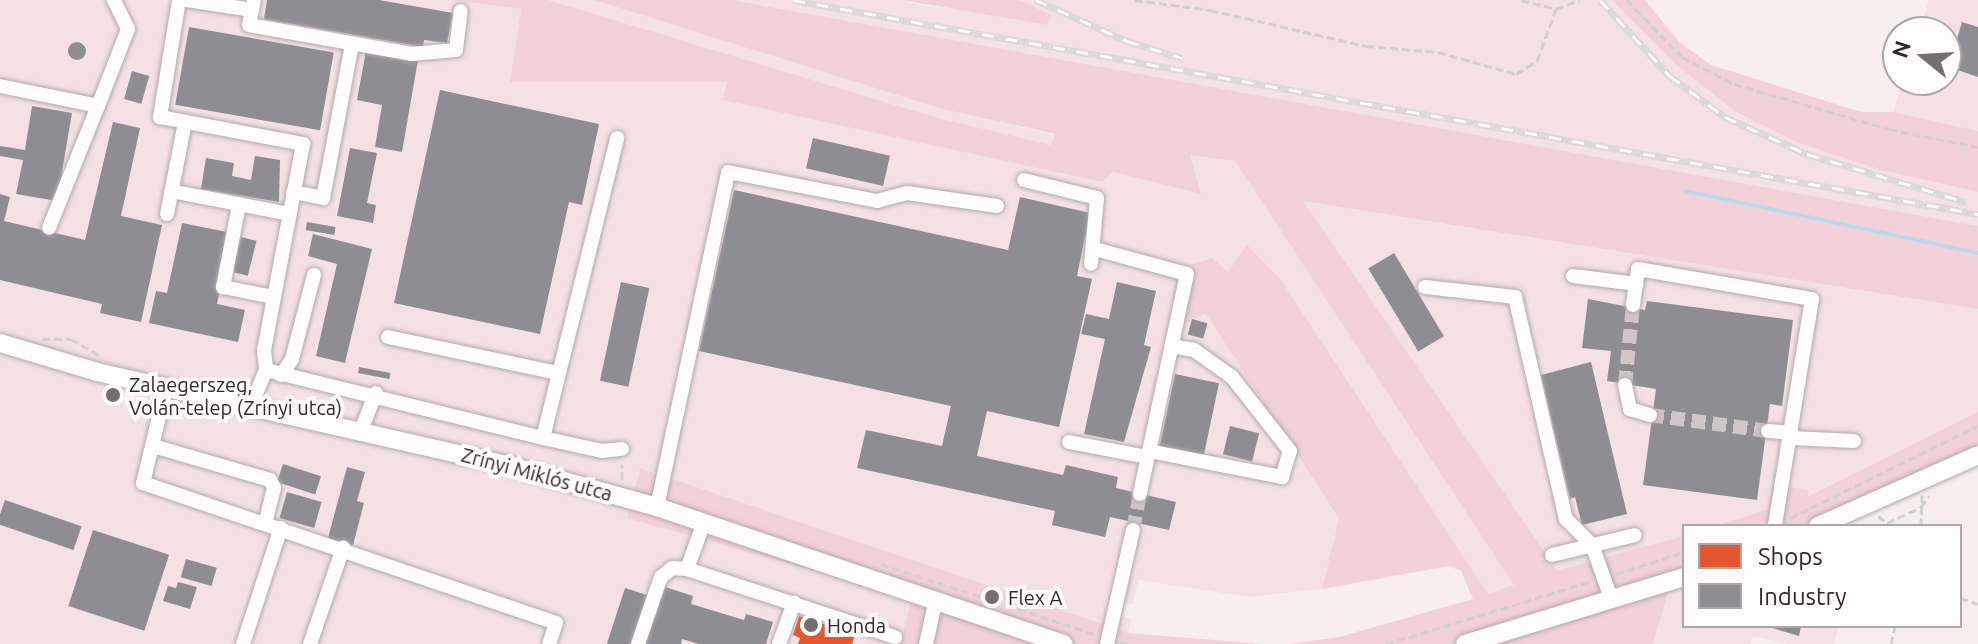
<!DOCTYPE html>
<meta charset="utf-8">
<style>
body{margin:0}
#map{position:relative;width:1978px;height:644px;overflow:hidden;background:#f8eef0;font-family:Ubuntu,sans-serif}
div>[style]{position:absolute}
.built>*{inset:0;background:#f5e1e5}
.green>*{inset:0;background:#f2d1d8}
.shops>*{inset:0;background:#e4572e}
.industry>*{inset:0;background:#8d8d92;transform-origin:0 0}
.round{border-radius:50%}
.stream>*{height:4px;margin:-2px;padding:0 2px;transform-origin:2px;border-radius:2px;background:#badaec}
.minor-tunnel>*{height:14px;margin-top:-7px;transform-origin:0;background:repeating-linear-gradient(90deg,#d0c6c8 0 14px,transparent 0 21px)}
.path>*{height:3px;margin-top:-1.5px;transform-origin:0;background:repeating-linear-gradient(90deg,#d4d0d0 0 8px,transparent 0 12px)}
.roads{filter:drop-shadow(0 0 2px #b1a9ab) drop-shadow(0 0 2px #b1a9ab)}
.minor>*{height:14px;margin:-7px;padding:0 7px;transform-origin:7px;border-radius:7px;background:#fefcfd}
.major>*{height:18px;margin:-9px;padding:0 9px;transform-origin:9px;border-radius:9px;background:#fefcfd}
.rail>*{height:7px;margin-top:-3.5px;transform-origin:0;background:repeating-linear-gradient(90deg,#fffbfc 0 12px,#dbd9d9 0 24px);box-sizing:border-box;border-block:2px solid #dbd9d9}
.dots>*{width:22px;height:22px;translate:-50% -50%;box-sizing:border-box;border:4px solid #fffbfc;border-radius:50%}
span{translate:-50% -50%;white-space:nowrap;text-align:center;line-height:1.15;-webkit-text-stroke:8px #fffbfc;paint-order:stroke}
.poi-label{font-size:20px;color:#2f2829}
.left{translate:0 -50%;text-align:left}
.street-label{font-size:20px;color:#2f2829}
.legend{position:absolute;left:1682px;top:524px;width:280px;height:104px;box-sizing:border-box;background:#fffbfc;border:2px solid #aca7a8;margin:0;padding:10px 14px;list-style:none;font-size:24px;color:#2f2829}
.legend li{display:flex;align-items:center;gap:16px;height:40px}
.legend b{width:40px;border:2px solid #aca7a8}
.north{position:absolute;left:1882px;top:16px;width:80px;height:80px;box-sizing:border-box;background:#fffbfc;border:2px solid #aca7a8;border-radius:50%;rotate:288deg;font-size:22px;font-weight:700;line-height:32px;text-align:center;color:#2f2829}
.north::after{content:'';display:block;margin:auto;width:28px;height:36px;background:#756d6f;clip-path:polygon(50% 0,100% 100%,50% 72%,0 100%)}
</style>
<div id="map">
<div class="built">
<i style="clip-path:polygon(0 0,452px 0,521px 9px,511px 82px,728px 82px,724px 100px,1102px 182px,1113px 172px,1200px 194px,1189px 155px,1235px 161px,1515px 585px,1488px 594px,1281px 280px,1227px 272px,1184px 323px,1206px 314px,1339px 520px,1322px 589px,1250px 597px,1138px 580px,1133px 604px,1125px 603px,1122px 617px,1132px 619px,1129px 633px,640px 468px,627px 517px,913px 598px,900px 644px,0 644px)"></i>
<i style="clip-path:polygon(548px 0,594px 0,942px 109px,1056px 135px,1051px 145px,938px 118px)"></i>
<i style="clip-path:polygon(732px 0,903px 0,922px 6px,1052px 15px,1019px 0,1612px 0,1675px 64px,1736px 112px,1799px 143px,1881px 170px,1978px 192px,1978px 226px)"></i>
<i style="clip-path:polygon(1929px 0,1978px 0,1978px 131px,1893px 112px,1903px 80px,1946px 80px,1946px 32px,1919px 32px)"></i>
<i style="clip-path:polygon(1302px 201px,1978px 309px,1978px 412px,1807px 496px,1715px 526px,1684px 526px,1684px 536px,1557px 570px)"></i>
<i style="clip-path:polygon(1684px 581px,1684px 626px,1839px 626px,1834px 644px,1788px 644px,1753px 636px,1751px 644px,1653px 644px,1670px 586px)"></i>
</div>
<div class="green">
<i style="clip-path:polygon(452px 0,548px 0,938px 118px,1051px 145px,1055px 134px,942px 109px,594px 0,732px 0,1978px 226px,1978px 309px,1303px 201px,1557px 570px,1684px 536px,1684px 581px,1670px 586px,1653px 644px,1290px 644px,1339px 637px,1473px 599px,1461px 571px,1449px 566px,1322px 589px,1339px 519px,1206px 314px,1183px 324px,1191px 265px,1212px 258px,1228px 272px,1247px 245px,1281px 280px,1488px 594px,1514px 585px,1235px 161px,1190px 155px,1201px 194px,1113px 172px,1102px 182px,723px 100px,727px 82px,510px 82px,521px 9px)"></i>
<i style="clip-path:polygon(903px 0,1019px 0,1052px 15px,1047px 25px)"></i>
<i style="clip-path:polygon(1612px 0,1645px 0,1679px 42px,1711px 65px,1861px 112px,1893px 112px,1978px 131px,1978px 192px,1881px 170px,1799px 143px,1736px 112px,1675px 64px)"></i>
<i style="clip-path:polygon(1978px 412px,1978px 454px,1830px 526px,1715px 526px,1768px 509px,1772px 484px,1808px 490px,1808px 496px)"></i>
<i style="clip-path:polygon(640px 468px,1129px 633px,1263px 644px,900px 644px,912px 598px,627px 518px)"></i>
</div>
<div class="shops">
<i style="clip-path:polygon(799px 616px,855px 634px,852px 644px,798px 644px,800px 638px,793px 635px)"></i>
</div>
<div class="industry">
<i style="clip-path:polygon(267px 0,379px 0,453px 13px,447px 43px,424px 40px,423px 47px,264px 19px)"></i>
<i style="clip-path:polygon(1962px 22px,1978px 27px,1978px 77px,1946px 66px,1946px 49px,1953px 52px)"></i>
<i style="left:189px;top:27px;width:147px;height:79px;rotate:10deg"></i>
<i class="round" style="left:68px;top:42px;width:18px;height:18px"></i>
<i style="clip-path:polygon(366px 51px,418px 60px,402px 152px,375px 147px,382px 105px,357px 100px)"></i>
<i style="left:132px;top:71px;width:18px;height:29px;rotate:16deg"></i>
<i style="clip-path:polygon(440px 90px,599px 124px,582px 205px,569px 202px,540px 334px,394px 303px)"></i>
<i style="clip-path:polygon(32px 106px,72px 113px,57px 201px,16px 194px,23px 160px,0 156px,0 146px,25px 150px)"></i>
<i style="clip-path:polygon(113px 122px,140px 128px,121px 216px,162px 225px,141px 322px,100px 313px,102px 304px,0 280px,0 194px,10px 197px,4px 221px,85px 240px)"></i>
<i style="left:813px;top:138px;width:79px;height:31px;rotate:13deg"></i>
<i style="clip-path:polygon(350px 148px,377px 153px,367px 203px,376px 205px,373px 223px,337px 216px)"></i>
<i style="clip-path:polygon(255px 156px,280px 160px,279px 202px,201px 189px,206px 158px,234px 163px,232px 176px,251px 180px)"></i>
<i style="clip-path:polygon(734px 190px,1008px 250px,1020px 197px,1090px 213px,1077px 276px,1092px 279px,1059px 427px,987px 411px,977px 456px,1063px 475px,1066px 465px,1118px 477px,1116px 488px,1176px 502px,1169px 530px,1110px 517px,1105px 537px,1052px 525px,1055px 511px,857px 468px,866px 430px,942px 446px,951px 406px,699px 351px)"></i>
<i style="left:307px;top:222px;width:29px;height:8px;rotate:10deg"></i>
<i style="clip-path:polygon(182px 223px,232px 233px,217px 304px,245px 310px,238px 342px,149px 323px,156px 291px,167px 293px)"></i>
<i style="clip-path:polygon(313px 234px,372px 249px,345px 363px,316px 356px,337px 264px,308px 256px)"></i>
<i style="left:241px;top:237px;width:16px;height:36px;rotate:14deg"></i>
<i style="left:1394px;top:253px;width:97px;height:30px;rotate:59deg"></i>
<i style="left:621px;top:282px;width:29px;height:101px;rotate:12deg"></i>
<i style="clip-path:polygon(1117px 282px,1156px 291px,1144px 345px,1151px 347px,1124px 442px,1084px 434px,1105px 339px,1081px 334px,1086px 314px,1109px 319px)"></i>
<i style="clip-path:polygon(1588px 299px,1645px 310px,1647px 301px,1793px 320px,1782px 406px,1770px 404px,1757px 500px,1643px 485px,1656px 389px,1607px 381px,1611px 351px,1582px 348px)"></i>
<i style="left:1192px;top:319px;width:16px;height:16px;rotate:15deg"></i>
<i style="clip-path:polygon(1591px 362px,1627px 514px,1582px 525px,1575px 497px,1570px 499px,1541px 375px)"></i>
<i style="left:359px;top:367px;width:32px;height:6px;rotate:11deg"></i>
<i style="left:1175px;top:374px;width:45px;height:80px;rotate:12deg"></i>
<i style="left:1230px;top:426px;width:30px;height:29px;rotate:14deg"></i>
<i style="left:283px;top:464px;width:40px;height:19px;rotate:18deg"></i>
<i style="clip-path:polygon(347px 467px,365px 472px,357px 501px,364px 503px,353px 545px,328px 538px)"></i>
<i style="left:287px;top:492px;width:36px;height:27px;rotate:16deg"></i>
<i style="left:5px;top:500px;width:81px;height:25px;rotate:19deg"></i>
<i style="left:93px;top:530px;width:80px;height:80px;rotate:18deg"></i>
<i style="left:186px;top:559px;width:32px;height:19px;rotate:16deg"></i>
<i style="clip-path:polygon(178px 582px,197px 587px,190px 609px,163px 601px,168px 586px,176px 588px)"></i>
<i style="clip-path:polygon(662px 586px,693px 596px,691px 604px,744px 620px,746px 614px,773px 622px,766px 644px,699px 644px,682px 639px,681px 644px,645px 644px)"></i>
<i style="left:625px;top:588px;width:23px;height:59px;rotate:18deg"></i>
<i style="clip-path:polygon(1766px 626px,1801px 626px,1799px 636px)"></i>
</div>
<div class="stream">
<i style="left:1686px;top:191px;width:299px;rotate:12deg"></i>
</div>
<div class="minor-tunnel">
<i style="left:1625px;top:385px;width:80px;rotate:-84.3deg"></i>
<i style="left:1650px;top:415px;width:119px;rotate:7.7deg"></i>
<i style="left:1133px;top:530px;width:37px;rotate:-79deg"></i>
</div>
<div class="path">
<i style="left:1135px;top:0;width:76px;rotate:7.6deg"></i>
<i style="left:1210px;top:10px;width:160px;rotate:13deg"></i>
<i style="left:1366px;top:46px;width:72px;rotate:4.8deg"></i>
<i style="left:1438px;top:52px;width:81px;rotate:15.8deg"></i>
<i style="left:1516px;top:74px;width:25px;rotate:-32deg"></i>
<i style="left:1537px;top:61px;width:55px;rotate:-69.9deg"></i>
<i style="left:1556px;top:9px;width:25px;rotate:-21deg"></i>
<i style="left:1521px;top:0;width:36px;rotate:14deg"></i>
<i style="left:1627px;top:0;width:79px;rotate:46deg"></i>
<i style="left:1682px;top:57px;width:59px;rotate:27.4deg"></i>
<i style="left:1734px;top:84px;width:161px;rotate:16.2deg"></i>
<i style="left:1889px;top:129px;width:91px;rotate:11.4deg"></i>
<i style="left:42px;top:339px;width:29px"></i>
<i style="left:71px;top:339px;width:34px;rotate:30deg"></i>
<i style="left:622px;top:480px;width:16px;rotate:-90deg"></i>
<i style="left:1878px;top:516px;width:11px;rotate:38deg"></i>
<i style="left:1887px;top:523px;width:38px;rotate:-25deg"></i>
<i style="left:1921px;top:507px;width:14px;rotate:-54deg"></i>
<i style="left:1790px;top:518px;width:209px;rotate:-26.1deg"></i>
<i style="left:1921px;top:526px;width:31px;rotate:-88deg"></i>
<i style="left:881px;top:564px;width:224px;rotate:18.2deg"></i>
<i style="left:1616px;top:574px;width:71px;rotate:-17.9deg"></i>
<i style="left:1960px;top:598px;width:19px;rotate:18deg"></i>
<i style="left:1120px;top:642px;width:9px;rotate:13deg"></i>
<i style="left:1386px;top:644px;width:212px;rotate:-17deg"></i>
<i style="left:1891px;top:644px;width:18px;rotate:-77deg"></i>
</div>
<div class="roads">
<div class="minor">
<i style="left:179px;top:0;width:119px;rotate:99.2deg"></i>
<i style="left:160px;top:117px;width:146px;rotate:10.7deg"></i>
<i style="left:303px;top:144px;width:210px;rotate:100.7deg"></i>
<i style="left:264px;top:350px;width:20px;rotate:84deg"></i>
<i style="left:266px;top:370px;width:39px;rotate:113deg"></i>
<i style="left:187px;top:0;width:66px;rotate:8.7deg"></i>
<i style="left:252px;top:10px;width:10px;rotate:-79deg"></i>
<i style="left:252px;top:10px;width:15px;rotate:101deg"></i>
<i style="left:249px;top:25px;width:165px;rotate:10.1deg"></i>
<i style="left:411px;top:54px;width:45px;rotate:-5.1deg"></i>
<i style="left:456px;top:50px;width:39px;rotate:-83deg"></i>
<i style="left:0;top:86px;width:100px;rotate:11.5deg"></i>
<i style="left:98px;top:106px;width:131px;rotate:111.9deg"></i>
<i style="left:98px;top:106px;width:83px;rotate:-68.7deg"></i>
<i style="left:128px;top:29px;width:32px;rotate:-116deg"></i>
<i style="left:1024px;top:180px;width:75px;rotate:13.9deg"></i>
<i style="left:1097px;top:198px;width:66px;rotate:95.2deg"></i>
<i style="left:171px;top:191px;width:120px;rotate:11deg"></i>
<i style="left:293px;top:192px;width:31px;rotate:11deg"></i>
<i style="left:323px;top:198px;width:157px;rotate:-79.3deg"></i>
<i style="left:239px;top:205px;width:84px;rotate:101deg"></i>
<i style="left:223px;top:287px;width:52px;rotate:11.1deg"></i>
<i style="left:167px;top:214px;width:94px;rotate:-78.9deg"></i>
<i style="left:1095px;top:249px;width:95px;rotate:15.2deg"></i>
<i style="left:1187px;top:274px;width:225px;rotate:102.1deg"></i>
<i style="left:1573px;top:276px;width:64px;rotate:7.2deg"></i>
<i style="left:1636px;top:284px;width:15px;rotate:-82deg"></i>
<i style="left:1638px;top:269px;width:177px;rotate:9.8deg"></i>
<i style="left:1812px;top:299px;width:230px;rotate:99.3deg"></i>
<i style="left:1425px;top:287px;width:91px;rotate:6.3deg"></i>
<i style="left:1515px;top:297px;width:228px;rotate:77.1deg"></i>
<i style="left:1566px;top:519px;width:37px;rotate:45deg"></i>
<i style="left:1592px;top:545px;width:59px;rotate:70.3deg"></i>
<i style="left:1633px;top:305px;width:21px;rotate:-82deg"></i>
<i style="left:388px;top:337px;width:174px;rotate:12deg"></i>
<i style="left:266px;top:370px;width:285px;rotate:13.8deg"></i>
<i style="left:543px;top:438px;width:60px;rotate:12.4deg"></i>
<i style="left:602px;top:451px;width:20px;rotate:-6deg"></i>
<i style="left:281px;top:375px;width:19px;rotate:-55deg"></i>
<i style="left:292px;top:359px;width:87px;rotate:-75.3deg"></i>
<i style="left:1625px;top:385px;width:25px;rotate:78deg"></i>
<i style="left:1630px;top:409px;width:21px;rotate:17deg"></i>
<i style="left:166px;top:388px;width:98px;rotate:103.6deg"></i>
<i style="left:143px;top:483px;width:436px;rotate:18.7deg"></i>
<i style="left:556px;top:623px;width:22px;rotate:108deg"></i>
<i style="left:361px;top:430px;width:40px;rotate:-68deg"></i>
<i style="left:1768px;top:431px;width:24px;rotate:5deg"></i>
<i style="left:543px;top:438px;width:309px;rotate:-76.1deg"></i>
<i style="left:1791px;top:438px;width:63px;rotate:2.7deg"></i>
<i style="left:1069px;top:442px;width:79px;rotate:10.9deg"></i>
<i style="left:153px;top:446px;width:122px;rotate:16.2deg"></i>
<i style="left:270px;top:480px;width:9px;rotate:63deg"></i>
<i style="left:274px;top:488px;width:36px;rotate:104deg"></i>
<i style="left:1149px;top:451px;width:136px;rotate:11.1deg"></i>
<i style="left:1282px;top:477px;width:27px;rotate:-73deg"></i>
<i style="left:1290px;top:451px;width:94px;rotate:-128.1deg"></i>
<i style="left:1232px;top:377px;width:47px;rotate:-144.6deg"></i>
<i style="left:1194px;top:350px;width:23px;rotate:-170deg"></i>
<i style="left:657px;top:507px;width:342px;rotate:-78deg"></i>
<i style="left:728px;top:172px;width:152px;rotate:11deg"></i>
<i style="left:877px;top:201px;width:31px;rotate:-15deg"></i>
<i style="left:907px;top:193px;width:91px;rotate:8.2deg"></i>
<i style="left:1552px;top:555px;width:85px;rotate:-13.5deg"></i>
<i style="left:687px;top:569px;width:219px;rotate:18.1deg"></i>
<i style="left:243px;top:644px;width:122px;rotate:-71.9deg"></i>
<i style="left:310px;top:644px;width:102px;rotate:-71deg"></i>
<i style="left:638px;top:644px;width:71px;rotate:-71.1deg"></i>
<i style="left:661px;top:577px;width:14px;rotate:-39deg"></i>
<i style="left:672px;top:568px;width:15px;rotate:4deg"></i>
<i style="left:687px;top:569px;width:50px;rotate:-70.1deg"></i>
<i style="left:779px;top:644px;width:44px;rotate:-69.9deg"></i>
<i style="left:926px;top:644px;width:46px;rotate:-77.5deg"></i>
<i style="left:1107px;top:644px;width:117px;rotate:-77.2deg"></i>
</div>
<div class="major">
<i style="left:0;top:343px;width:101px;rotate:16.6deg"></i>
<i style="left:97px;top:372px;width:428px;rotate:12.8deg"></i>
<i style="left:514px;top:467px;width:148px;rotate:15.6deg"></i>
<i style="left:657px;top:507px;width:429px;rotate:18.6deg"></i>
<i style="left:1818px;top:526px;width:175px;rotate:-23.9deg"></i>
<i style="left:1465px;top:644px;width:229px;rotate:-17deg"></i>
</div>
</div>
<div class="rail">
<i style="left:793px;top:0;width:1204px;rotate:10.24deg"></i>
<i style="left:1036px;top:0;width:100px;rotate:24.3deg"></i>
<i style="left:1127px;top:41px;width:58px;rotate:17.2deg"></i>
<i style="left:1600px;top:0;width:103px;rotate:47.4deg"></i>
<i style="left:1670px;top:76px;width:69px;rotate:36.7deg"></i>
<i style="left:1725px;top:117px;width:90px;rotate:24.3deg"></i>
<i style="left:1807px;top:154px;width:166px;rotate:16.8deg"></i>
</div>
<div class="dots">
<i style="left:113px;top:395px;background:#756d6f"></i>
<i style="left:992px;top:597px;background:#756d6f"></i>
<i style="left:811px;top:625px;background:#756d6f"></i>
</div>
<div class="poi-label">
<span class="left" style="left:129px;top:396px">Zalaegerszeg,<br>Volán-telep (Zrínyi utca)</span>
<span class="left" style="left:1008px;top:597px">Flex A</span>
<span class="left" style="left:827px;top:625px">Honda</span>
</div>
<div class="street-label">
<span style="left:537px;top:474px;rotate:15deg">Zrínyi Miklós utca</span>
</div>
<ul class="legend">
<li><b style="height:22px;background:#e4572e"></b>Shops</li>
<li><b style="height:22px;background:#8d8d92"></b>Industry</li>
</ul>
<div class="north">N</div>
</div>
